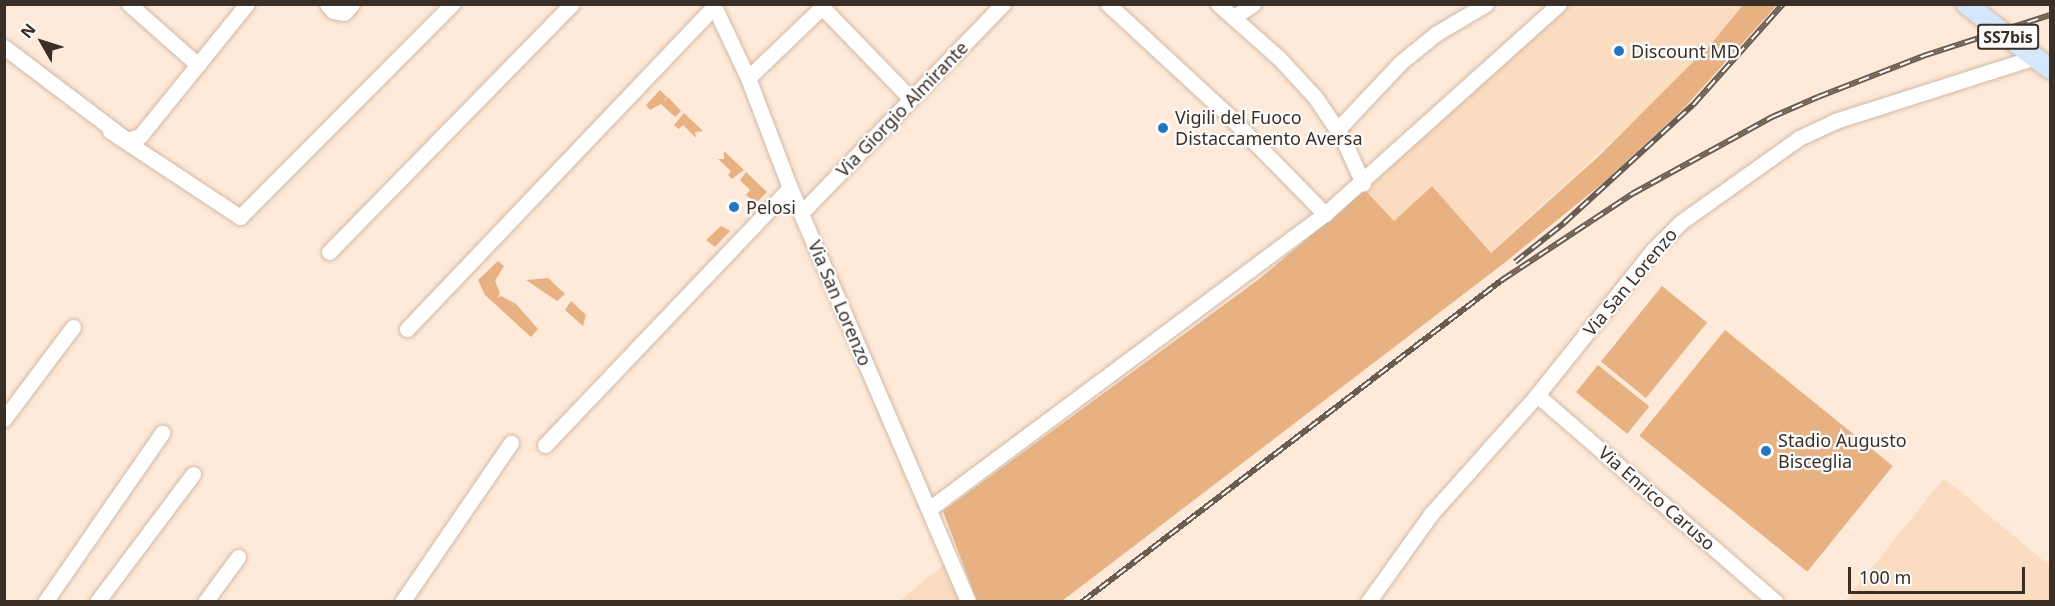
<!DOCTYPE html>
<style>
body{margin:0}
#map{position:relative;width:2055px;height:606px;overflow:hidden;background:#ffead9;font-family:"Noto Sans",sans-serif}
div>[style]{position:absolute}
.built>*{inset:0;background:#fbdcc1}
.green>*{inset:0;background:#e7b181;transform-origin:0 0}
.roads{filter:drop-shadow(0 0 2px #d1b9a5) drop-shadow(0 0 2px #d1b9a5)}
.minor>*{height:15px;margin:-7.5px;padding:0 7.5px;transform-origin:7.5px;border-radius:7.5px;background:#fff}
.major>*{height:20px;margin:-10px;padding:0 10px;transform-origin:10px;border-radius:10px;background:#d4e7fc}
.rail>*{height:6px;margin-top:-3px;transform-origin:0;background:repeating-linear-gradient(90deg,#fcfcfc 0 11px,#695d52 0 22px);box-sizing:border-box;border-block:2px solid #695d52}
.dots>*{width:16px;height:16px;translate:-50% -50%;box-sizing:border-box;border:3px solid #fcfcfc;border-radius:50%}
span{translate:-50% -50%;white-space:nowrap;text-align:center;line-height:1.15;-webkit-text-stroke:4.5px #fcfcfc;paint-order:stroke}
.shield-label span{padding:2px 4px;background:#fcfcfc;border:2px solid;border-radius:4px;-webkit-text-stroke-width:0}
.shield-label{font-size:16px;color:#392f27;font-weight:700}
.poi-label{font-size:18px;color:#392f27}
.left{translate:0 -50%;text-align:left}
.street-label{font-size:18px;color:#392f27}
.frame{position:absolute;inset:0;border:6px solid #392f27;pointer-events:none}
.north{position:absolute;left:12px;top:12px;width:60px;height:60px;-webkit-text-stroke:4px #fcfcfc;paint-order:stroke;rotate:309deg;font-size:16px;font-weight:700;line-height:24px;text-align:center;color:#392f27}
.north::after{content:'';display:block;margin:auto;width:21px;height:27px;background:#392f27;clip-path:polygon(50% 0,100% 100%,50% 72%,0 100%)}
.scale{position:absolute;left:1848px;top:567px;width:177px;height:27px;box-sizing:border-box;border:3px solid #392f27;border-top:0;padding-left:8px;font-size:18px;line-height:21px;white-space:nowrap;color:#392f27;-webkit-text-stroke:4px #fcfcfc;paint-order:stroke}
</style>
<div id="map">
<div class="built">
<i style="clip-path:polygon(1565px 5px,1750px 5px,1713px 49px,1490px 253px,1432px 186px,1394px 221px,1365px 190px)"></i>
<i style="clip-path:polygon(1944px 478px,2050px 566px,2050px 601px,1845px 601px)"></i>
<i style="clip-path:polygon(947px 563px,960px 602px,898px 602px,921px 583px)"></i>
</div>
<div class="green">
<i style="clip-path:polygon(1743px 5px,1777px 5px,1684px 108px,1604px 182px,1503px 264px,1062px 601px,977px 601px,943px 511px,1258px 280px,1365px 190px,1394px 221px,1432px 186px,1491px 253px,1599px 156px,1711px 44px)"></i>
<i style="clip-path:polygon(660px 90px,667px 97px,663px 102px,668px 97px,681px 111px,675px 117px,661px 104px,650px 110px,646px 105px)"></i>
<i style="clip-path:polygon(684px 113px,703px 131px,695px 132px,696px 138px,683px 125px,679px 129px,674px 125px)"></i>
<i style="clip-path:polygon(724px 151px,744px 170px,732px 179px,728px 175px,731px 171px,718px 159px,724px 159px)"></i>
<i style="clip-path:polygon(746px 172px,767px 192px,756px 203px,746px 195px,750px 190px,740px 180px)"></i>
<i style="clip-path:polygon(721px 226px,730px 231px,715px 247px,706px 240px)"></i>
<i style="clip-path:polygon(498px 261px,504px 266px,495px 281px,500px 293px,498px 298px,501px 296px,516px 304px,538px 329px,531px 337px,485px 295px,478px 280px)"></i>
<i style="clip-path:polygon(548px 278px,565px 294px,557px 301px,526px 280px)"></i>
<i style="left:1662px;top:286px;width:58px;height:97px;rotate:39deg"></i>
<i style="clip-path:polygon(571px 301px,586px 315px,583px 326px,565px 310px)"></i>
<i style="left:1725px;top:330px;width:216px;height:136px;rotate:39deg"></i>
<i style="left:1598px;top:365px;width:66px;height:35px;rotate:39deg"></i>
</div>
<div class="roads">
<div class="minor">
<i style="left:129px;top:4px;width:92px;rotate:41.5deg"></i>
<i style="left:327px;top:4px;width:9px;rotate:49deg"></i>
<i style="left:333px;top:11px;width:11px;rotate:10deg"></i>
<i style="left:344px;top:13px;width:12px;rotate:-48deg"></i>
<i style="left:713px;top:4px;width:82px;rotate:64.7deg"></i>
<i style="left:748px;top:78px;width:118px;rotate:69.1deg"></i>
<i style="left:790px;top:188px;width:451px;rotate:66.7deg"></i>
<i style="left:1108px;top:4px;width:163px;rotate:42.8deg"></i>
<i style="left:1228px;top:115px;width:139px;rotate:45.6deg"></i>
<i style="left:1218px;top:4px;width:80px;rotate:41.5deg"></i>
<i style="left:1278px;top:57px;width:54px;rotate:47.2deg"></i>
<i style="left:1315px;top:97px;width:48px;rotate:56deg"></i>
<i style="left:1342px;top:137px;width:51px;rotate:65.5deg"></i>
<i style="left:1234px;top:17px;width:23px;rotate:-34deg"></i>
<i style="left:4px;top:47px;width:154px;rotate:37.1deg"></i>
<i style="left:127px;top:140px;width:14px;rotate:-17deg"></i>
<i style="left:140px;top:136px;width:170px;rotate:-51deg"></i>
<i style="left:748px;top:78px;width:103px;rotate:-43.8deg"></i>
<i style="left:822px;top:7px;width:128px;rotate:45.9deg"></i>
<i style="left:1337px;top:130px;width:93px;rotate:-46.7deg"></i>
<i style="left:1401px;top:62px;width:46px;rotate:-38.9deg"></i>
<i style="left:1437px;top:33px;width:57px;rotate:-30.6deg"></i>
<i style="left:110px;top:131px;width:156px;rotate:33.5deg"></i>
<i style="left:240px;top:217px;width:301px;rotate:-45.1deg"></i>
<i style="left:801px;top:213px;width:291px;rotate:-46deg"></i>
<i style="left:329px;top:252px;width:347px;rotate:-45.6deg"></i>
<i style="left:407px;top:329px;width:445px;rotate:-46.4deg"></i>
<i style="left:1537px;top:395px;width:316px;rotate:40.9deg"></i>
<i style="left:4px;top:419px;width:115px;rotate:-53.1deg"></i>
<i style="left:545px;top:445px;width:355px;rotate:-46.4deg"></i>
<i style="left:929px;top:509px;width:494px;rotate:-36.7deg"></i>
<i style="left:1325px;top:214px;width:314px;rotate:-41.9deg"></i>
<i style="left:45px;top:602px;width:206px;rotate:-55.3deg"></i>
<i style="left:97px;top:602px;width:160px;rotate:-53.1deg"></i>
<i style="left:205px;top:602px;width:56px;rotate:-53.7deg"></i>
<i style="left:402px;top:602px;width:193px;rotate:-55.6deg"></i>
<i style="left:1368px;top:602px;width:108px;rotate:-54.4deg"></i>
<i style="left:1431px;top:514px;width:159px;rotate:-48.3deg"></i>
<i style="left:1537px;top:395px;width:187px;rotate:-51.3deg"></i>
<i style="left:1654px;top:249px;width:38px;rotate:-45deg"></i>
<i style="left:1681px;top:222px;width:145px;rotate:-35.4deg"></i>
<i style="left:1799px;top:138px;width:40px;rotate:-25deg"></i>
<i style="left:1835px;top:121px;width:201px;rotate:-17.7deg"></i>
<i style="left:2026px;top:60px;width:7px;rotate:-45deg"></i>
</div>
<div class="major">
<i style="left:1966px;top:4px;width:106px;rotate:37.7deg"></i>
</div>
</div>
<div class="rail">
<i style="left:1515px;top:262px;width:63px;rotate:-38.5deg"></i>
<i style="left:1564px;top:223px;width:175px;rotate:-42.5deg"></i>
<i style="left:1693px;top:105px;width:135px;rotate:-48.3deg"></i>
<i style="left:1082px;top:602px;width:529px;rotate:-37.48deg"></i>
<i style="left:1502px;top:280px;width:156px;rotate:-33.5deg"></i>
<i style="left:1632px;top:194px;width:160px;rotate:-28.8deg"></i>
<i style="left:1772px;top:117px;width:50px;rotate:-23.5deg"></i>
<i style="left:1818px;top:97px;width:113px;rotate:-21.3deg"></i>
<i style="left:1923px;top:56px;width:133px;rotate:-17.9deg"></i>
</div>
<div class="dots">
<i style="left:1619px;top:51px;background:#2375c4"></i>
<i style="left:1163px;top:128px;background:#2375c4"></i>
<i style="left:734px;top:207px;background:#2375c4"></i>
<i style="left:1766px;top:451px;background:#2375c4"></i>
</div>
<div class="shield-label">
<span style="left:2008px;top:37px">SS7bis</span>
</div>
<div class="poi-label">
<span class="left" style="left:1631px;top:51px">Discount MD</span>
<span class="left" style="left:1175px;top:128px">Vigili del Fuoco<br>Distaccamento Aversa</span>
<span class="left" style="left:746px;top:207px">Pelosi</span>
<span class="left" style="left:1778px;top:451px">Stadio Augusto<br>Bisceglia</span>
</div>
<div class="street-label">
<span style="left:902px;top:109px;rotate:-46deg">Via Giorgio Almirante</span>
<span style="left:1630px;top:282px;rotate:-50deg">Via San Lorenzo</span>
<span style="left:840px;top:303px;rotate:67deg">Via San Lorenzo</span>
<span style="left:1657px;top:498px;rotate:41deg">Via Enrico Caruso</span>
</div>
<div class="frame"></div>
<div class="north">N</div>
<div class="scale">100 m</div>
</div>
